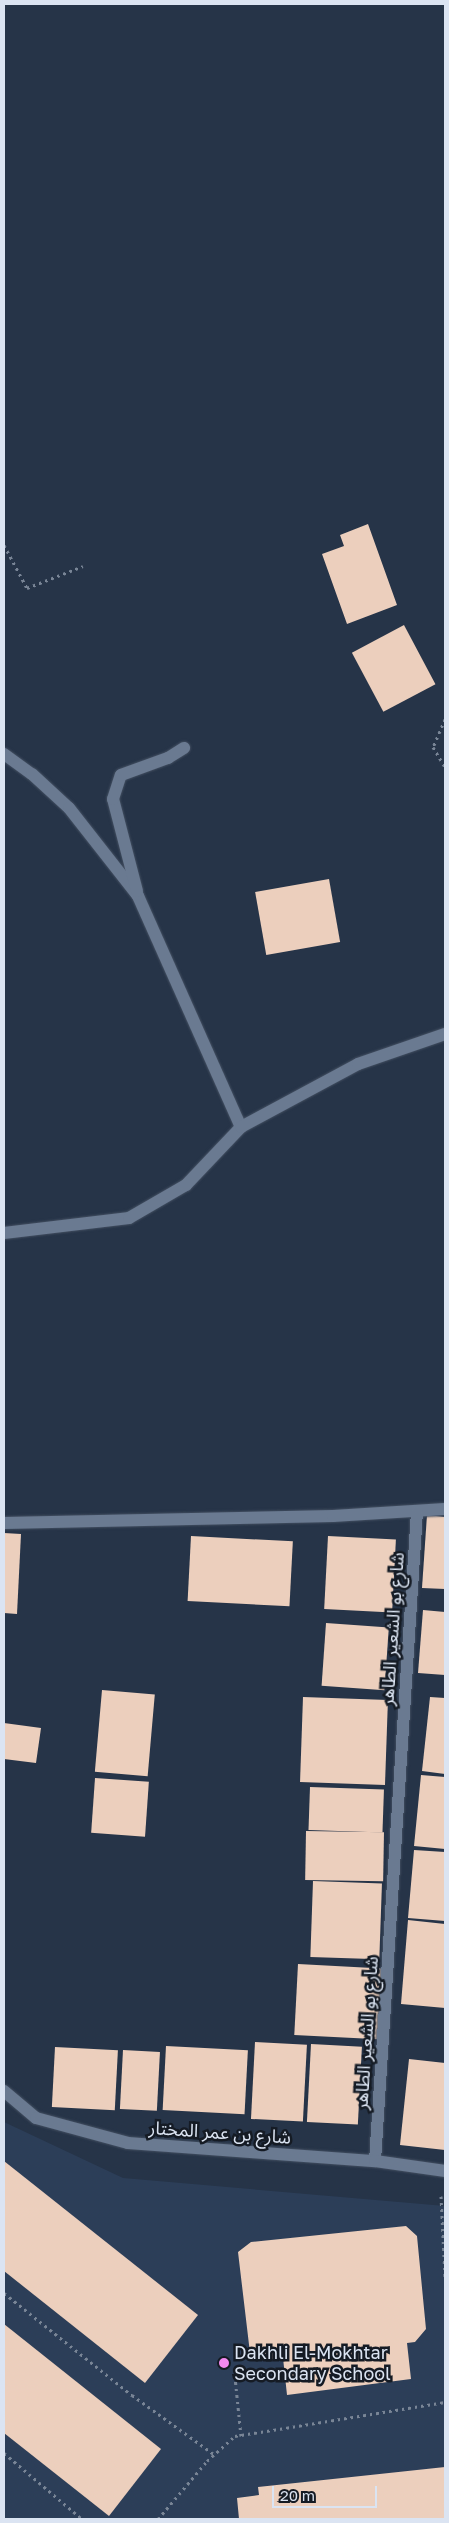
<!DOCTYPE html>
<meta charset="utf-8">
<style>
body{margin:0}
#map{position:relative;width:449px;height:2523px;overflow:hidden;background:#263448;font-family:"Golos Text","Noto Sans Arabic",sans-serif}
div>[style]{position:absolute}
.built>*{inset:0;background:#2c3e58}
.building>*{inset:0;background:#eccfbd;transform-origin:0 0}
.path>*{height:3px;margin-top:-1.5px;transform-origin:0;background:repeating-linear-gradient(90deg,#798596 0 2.5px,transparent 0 6.5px)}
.roads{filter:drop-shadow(0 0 1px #434f61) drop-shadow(0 0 1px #434f61)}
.street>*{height:12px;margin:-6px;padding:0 6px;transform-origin:6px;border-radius:6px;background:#6a7a91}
.secondary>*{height:12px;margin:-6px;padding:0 6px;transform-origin:6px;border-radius:6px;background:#6a7a91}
.dots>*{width:14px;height:14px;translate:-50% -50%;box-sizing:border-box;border:2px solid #151b24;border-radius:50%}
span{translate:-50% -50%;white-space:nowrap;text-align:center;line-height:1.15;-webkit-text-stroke:5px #151b24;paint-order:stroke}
.street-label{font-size:18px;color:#dbe4f2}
.poi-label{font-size:18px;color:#dbe4f2}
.left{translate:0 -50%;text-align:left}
.frame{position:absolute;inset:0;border:5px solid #dbe4f2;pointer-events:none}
.scale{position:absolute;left:272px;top:2486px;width:105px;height:22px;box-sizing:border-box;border:2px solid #dbe4f2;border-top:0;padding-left:6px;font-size:15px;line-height:18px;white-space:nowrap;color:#dbe4f2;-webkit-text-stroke:4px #151b24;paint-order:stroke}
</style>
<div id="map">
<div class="built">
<i style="clip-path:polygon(4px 2122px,123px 2178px,445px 2206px,445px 2519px,4px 2519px)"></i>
</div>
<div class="building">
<i style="clip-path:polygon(368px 524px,397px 605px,347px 624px,322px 554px,344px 546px,340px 535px)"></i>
<i style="left:404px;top:625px;width:67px;height:59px;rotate:62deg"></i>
<i style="left:329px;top:879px;width:64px;height:75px;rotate:80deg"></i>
<i style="clip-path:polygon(427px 1515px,445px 1517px,445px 1589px,422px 1588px)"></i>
<i style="clip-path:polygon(4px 1533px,21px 1534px,17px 1614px,4px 1613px)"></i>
<i style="left:191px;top:1536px;width:102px;height:65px;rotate:3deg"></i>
<i style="left:328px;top:1536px;width:68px;height:73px;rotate:3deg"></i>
<i style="clip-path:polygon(423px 1610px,445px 1612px,445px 1675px,418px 1673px)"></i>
<i style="left:326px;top:1623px;width:63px;height:63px;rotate:4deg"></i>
<i style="left:102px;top:1690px;width:53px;height:82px;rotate:5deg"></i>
<i style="left:303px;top:1697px;width:85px;height:85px;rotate:2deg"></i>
<i style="clip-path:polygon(430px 1697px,445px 1698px,445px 1774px,422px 1771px)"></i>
<i style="clip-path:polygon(4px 1723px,41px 1728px,36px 1763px,4px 1759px)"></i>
<i style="clip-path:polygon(421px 1775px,445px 1777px,445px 1849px,414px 1846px)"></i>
<i style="left:95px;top:1778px;width:54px;height:55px;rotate:4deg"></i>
<i style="left:310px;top:1787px;width:74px;height:43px;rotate:2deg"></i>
<i style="left:306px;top:1831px;width:78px;height:49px;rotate:1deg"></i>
<i style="clip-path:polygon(414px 1850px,445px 1852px,445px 1921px,408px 1918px)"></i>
<i style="left:313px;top:1881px;width:69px;height:76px;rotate:2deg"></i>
<i style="clip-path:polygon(408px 1920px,445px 1924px,445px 2008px,401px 2004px)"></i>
<i style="left:298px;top:1964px;width:84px;height:71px;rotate:3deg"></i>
<i style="left:255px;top:2042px;width:52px;height:77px;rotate:3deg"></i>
<i style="left:311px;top:2044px;width:51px;height:78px;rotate:3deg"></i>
<i style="left:166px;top:2046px;width:82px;height:64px;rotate:3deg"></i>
<i style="left:55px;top:2047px;width:63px;height:60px;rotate:3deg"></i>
<i style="left:123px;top:2050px;width:37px;height:59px;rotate:3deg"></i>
<i style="clip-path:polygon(409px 2059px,445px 2063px,445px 2150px,400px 2145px)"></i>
<i style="clip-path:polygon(4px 2161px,198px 2315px,145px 2383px,4px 2271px)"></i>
<i style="clip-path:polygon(406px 2226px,417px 2236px,426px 2329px,415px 2342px,407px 2343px,411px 2379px,287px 2395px,283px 2358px,263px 2360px,250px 2353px,238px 2252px,251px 2242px)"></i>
<i style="clip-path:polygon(4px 2324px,161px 2449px,109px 2516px,4px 2433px)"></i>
<i style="clip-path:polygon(445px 2467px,445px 2519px,239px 2519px,237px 2498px,259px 2495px,258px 2487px)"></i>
</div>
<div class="path">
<i style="left:4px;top:545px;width:49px;rotate:61.9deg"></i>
<i style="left:27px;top:588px;width:60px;rotate:-21.4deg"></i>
<i style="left:445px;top:719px;width:30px;rotate:113deg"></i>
<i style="left:433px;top:747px;width:23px;rotate:59deg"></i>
<i style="left:441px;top:2196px;width:82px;rotate:87.2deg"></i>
<i style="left:4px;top:2293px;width:164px;rotate:38.6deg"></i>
<i style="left:132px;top:2395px;width:102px;rotate:35.9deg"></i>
<i style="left:241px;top:2436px;width:59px;rotate:-95.8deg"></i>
<i style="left:235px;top:2377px;width:30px;rotate:-6deg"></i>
<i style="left:4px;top:2453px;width:102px;rotate:40.2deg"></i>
<i style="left:158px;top:2519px;width:76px;rotate:-49.8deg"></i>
<i style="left:207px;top:2461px;width:38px;rotate:-42deg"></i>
<i style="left:235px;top:2436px;width:213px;rotate:-9.2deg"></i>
</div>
<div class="roads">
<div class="street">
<i style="left:4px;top:754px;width:34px;rotate:36deg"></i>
<i style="left:32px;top:774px;width:50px;rotate:42.6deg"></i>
<i style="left:69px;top:808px;width:112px;rotate:51.9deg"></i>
<i style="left:138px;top:896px;width:253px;rotate:66deg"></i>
<i style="left:137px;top:891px;width:95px;rotate:-104.6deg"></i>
<i style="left:113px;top:799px;width:25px;rotate:-72deg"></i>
<i style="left:121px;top:775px;width:50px;rotate:-19.9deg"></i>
<i style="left:168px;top:758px;width:19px;rotate:-32deg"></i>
<i style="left:4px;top:1523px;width:329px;rotate:-1.2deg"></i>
<i style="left:333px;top:1516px;width:112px;rotate:-3.6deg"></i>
<i style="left:375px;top:2161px;width:650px;rotate:-86.3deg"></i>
</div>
<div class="secondary">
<i style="left:4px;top:1233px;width:126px;rotate:-6.8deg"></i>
<i style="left:129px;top:1218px;width:66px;rotate:-30.1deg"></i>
<i style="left:186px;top:1185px;width:80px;rotate:-46.5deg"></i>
<i style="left:241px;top:1127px;width:133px;rotate:-28.3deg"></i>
<i style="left:358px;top:1064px;width:92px;rotate:-19deg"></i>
<i style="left:4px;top:2091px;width:42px;rotate:40.2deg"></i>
<i style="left:36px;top:2118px;width:95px;rotate:15.2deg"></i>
<i style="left:128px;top:2143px;width:248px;rotate:4.2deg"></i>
<i style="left:375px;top:2161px;width:71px;rotate:8.1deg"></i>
</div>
</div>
<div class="dots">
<i style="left:224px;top:2363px;background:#f489f1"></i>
</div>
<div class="street-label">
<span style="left:392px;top:1629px;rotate:-86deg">شارع بو الشعير الطاهر</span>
<span style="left:366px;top:2033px;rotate:-86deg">شارع بو الشعير الطاهر</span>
<span style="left:220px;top:2132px;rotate:4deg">شارع بن عمر المختار</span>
</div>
<div class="poi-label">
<span class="left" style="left:234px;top:2363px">Dakhli El-Mokhtar<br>Secondary School</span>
</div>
<div class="frame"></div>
<div class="scale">20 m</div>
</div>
